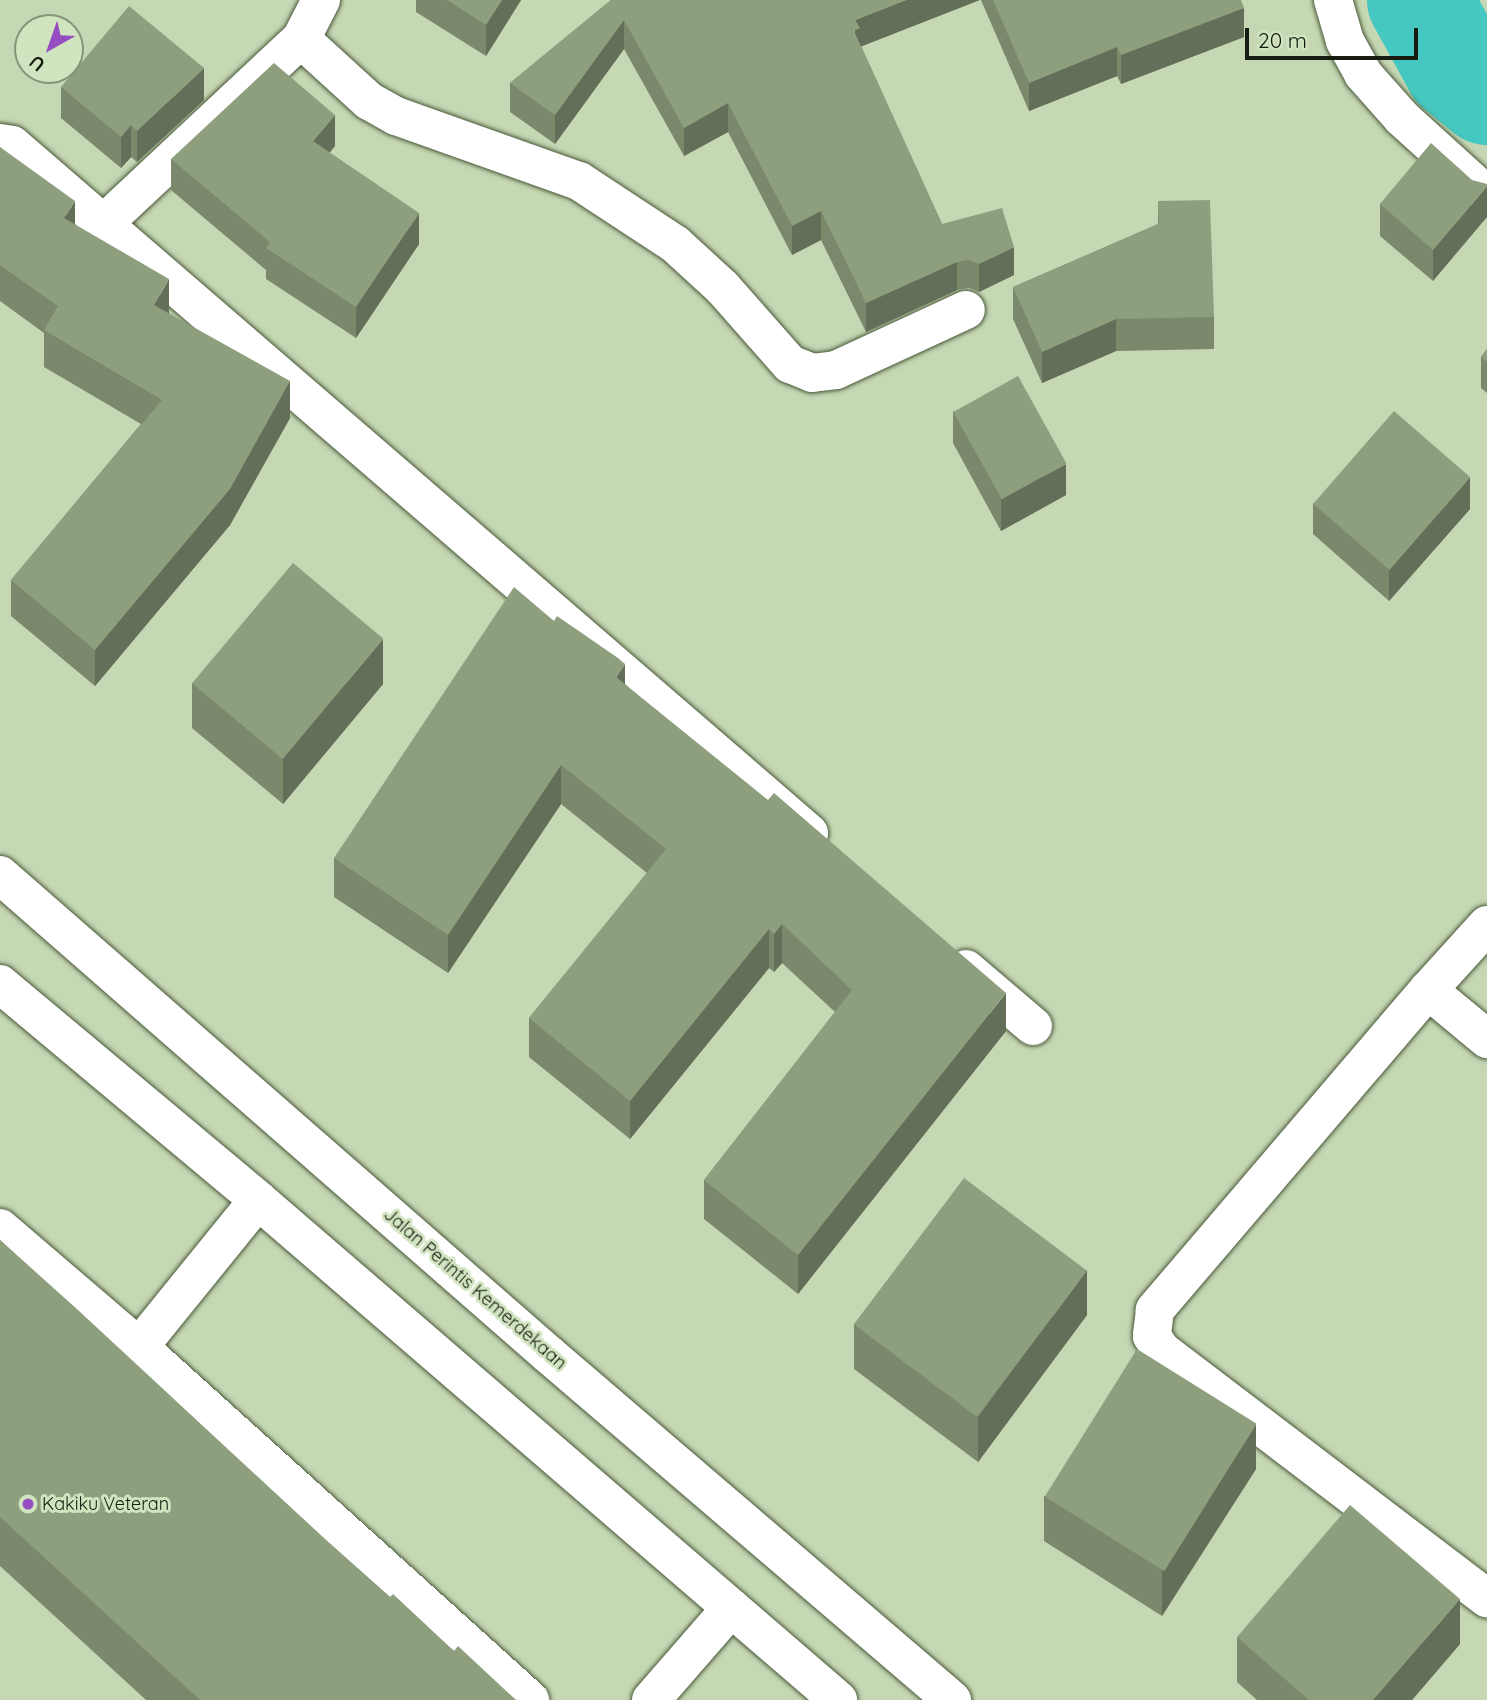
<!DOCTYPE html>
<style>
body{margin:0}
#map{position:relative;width:1487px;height:1700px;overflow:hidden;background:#c5d7b3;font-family:Quicksand,sans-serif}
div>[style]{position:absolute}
.river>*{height:105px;margin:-52.5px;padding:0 52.5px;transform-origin:52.5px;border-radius:52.5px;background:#45c8c1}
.roads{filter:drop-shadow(0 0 2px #4a593a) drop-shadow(0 0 2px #4a593a)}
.minor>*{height:38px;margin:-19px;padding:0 19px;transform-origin:19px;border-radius:19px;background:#fff}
.highway>*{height:38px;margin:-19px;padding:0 19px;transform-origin:19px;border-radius:19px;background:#fff}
.wall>*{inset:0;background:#7a896c}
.shaded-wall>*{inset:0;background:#636f58}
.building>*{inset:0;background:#8e9f7e;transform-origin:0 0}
.dots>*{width:19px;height:19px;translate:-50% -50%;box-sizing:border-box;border:4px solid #d1e4c0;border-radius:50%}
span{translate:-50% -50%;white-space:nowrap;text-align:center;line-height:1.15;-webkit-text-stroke:6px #d1e4c0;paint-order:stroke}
.street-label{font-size:18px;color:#161c0f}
.poi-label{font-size:18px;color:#161c0f}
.left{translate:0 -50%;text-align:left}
.north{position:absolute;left:14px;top:14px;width:70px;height:70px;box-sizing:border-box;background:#d1e4c0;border:2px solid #869479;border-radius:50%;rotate:220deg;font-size:19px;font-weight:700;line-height:28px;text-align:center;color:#161c0f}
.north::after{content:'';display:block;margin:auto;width:24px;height:32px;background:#944ec1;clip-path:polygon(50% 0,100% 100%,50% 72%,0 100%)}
.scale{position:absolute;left:1245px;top:28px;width:173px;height:32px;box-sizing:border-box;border:4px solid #161c0f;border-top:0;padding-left:9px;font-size:21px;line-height:24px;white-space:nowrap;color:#161c0f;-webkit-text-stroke:5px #d1e4c0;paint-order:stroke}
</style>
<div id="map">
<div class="river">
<i style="left:1419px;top:0;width:77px;rotate:61.1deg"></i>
<i style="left:1456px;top:67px;width:40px;rotate:39deg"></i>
</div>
<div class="roads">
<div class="minor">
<i style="left:1333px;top:0;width:43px;rotate:73.7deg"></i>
<i style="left:1345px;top:41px;width:38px;rotate:61deg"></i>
<i style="left:1363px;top:74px;width:59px;rotate:48.4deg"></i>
<i style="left:1402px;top:118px;width:115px;rotate:42.2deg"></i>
<i style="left:301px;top:39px;width:92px;rotate:42.4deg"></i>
<i style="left:369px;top:101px;width:31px;rotate:29deg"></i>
<i style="left:396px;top:116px;width:194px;rotate:19.6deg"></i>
<i style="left:579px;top:181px;width:115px;rotate:33.3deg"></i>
<i style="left:675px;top:244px;width:64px;rotate:42.5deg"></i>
<i style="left:722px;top:287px;width:103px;rotate:48.6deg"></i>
<i style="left:790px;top:364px;width:24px;rotate:22deg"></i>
<i style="left:812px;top:373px;width:24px;rotate:-7deg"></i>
<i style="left:836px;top:370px;width:143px;rotate:-24.8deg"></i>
<i style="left:0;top:143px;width:12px;rotate:9deg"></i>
<i style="left:12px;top:145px;width:1053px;rotate:40.8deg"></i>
<i style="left:102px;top:225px;width:272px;rotate:-43.1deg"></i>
<i style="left:301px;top:39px;width:44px;rotate:-62.9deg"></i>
<i style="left:1487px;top:925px;width:88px;rotate:132.2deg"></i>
<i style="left:1428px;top:990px;width:77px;rotate:39.7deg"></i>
<i style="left:966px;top:969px;width:88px;rotate:40.4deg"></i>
<i style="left:1428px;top:990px;width:421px;rotate:130.5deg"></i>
<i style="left:1155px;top:1310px;width:26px;rotate:97deg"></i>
<i style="left:1152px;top:1336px;width:17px;rotate:57deg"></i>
<i style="left:1161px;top:1350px;width:410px;rotate:37.3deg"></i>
<i style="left:0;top:1228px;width:183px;rotate:40.6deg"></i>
<i style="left:139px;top:1347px;width:527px;rotate:42.08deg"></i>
<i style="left:139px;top:1347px;width:189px;rotate:-51deg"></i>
<i style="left:651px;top:1700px;width:122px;rotate:-49deg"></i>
</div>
<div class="highway">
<i style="left:0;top:875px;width:728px;rotate:41.16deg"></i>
<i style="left:548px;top:1354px;width:532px;rotate:40.58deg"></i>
<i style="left:0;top:984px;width:336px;rotate:39.9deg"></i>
<i style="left:258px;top:1200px;width:766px;rotate:40.76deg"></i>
</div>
</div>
<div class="wall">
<i style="clip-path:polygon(416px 0,521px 0,486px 56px,416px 12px)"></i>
<i style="clip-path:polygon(611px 0,861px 46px,942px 224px,1014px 275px,979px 292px,969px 288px,957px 290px,866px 332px,821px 240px,792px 255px,728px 132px,684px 156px,624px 49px,555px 144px,510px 112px,510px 83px)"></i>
<i style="clip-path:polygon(981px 0,1241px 0,1244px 37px,1121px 84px,1117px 76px,1029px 111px)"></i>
<i style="clip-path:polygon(61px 87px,204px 100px,137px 162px,131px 157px,121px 168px,61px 118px)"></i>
<i style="clip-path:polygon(335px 146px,329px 153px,419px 244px,356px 338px,266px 279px,266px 270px,171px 190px,171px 159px)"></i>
<i style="clip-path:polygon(0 147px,75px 224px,169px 313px,290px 418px,230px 525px,95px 686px,11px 616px,11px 580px,141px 424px,44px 367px,44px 333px,0 301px)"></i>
<i style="clip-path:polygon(1472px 180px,1433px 281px,1380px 236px,1380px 204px)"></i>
<i style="clip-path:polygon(1158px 201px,1214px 317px,1214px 349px,1116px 351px,1042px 383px,1013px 319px,1013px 287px,1158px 224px)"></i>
<i style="clip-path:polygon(1487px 349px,1487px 393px,1481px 388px,1481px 357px)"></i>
<i style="clip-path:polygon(953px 411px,1066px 495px,1001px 531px,953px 443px)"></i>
<i style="clip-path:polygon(1313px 503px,1470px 509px,1389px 601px,1313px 534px)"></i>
<i style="clip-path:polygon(192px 683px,383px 684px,283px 804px,192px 728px)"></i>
<i style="clip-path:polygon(625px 684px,1006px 1031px,798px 1294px,704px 1219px,704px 1180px,835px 1012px,782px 963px,774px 972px,769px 968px,630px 1139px,529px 1057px,529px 1018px,647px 873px,561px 804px,448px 973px,334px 897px,334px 858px)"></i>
<i style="clip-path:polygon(0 1240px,327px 1541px,390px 1597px,454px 1651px,516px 1700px,146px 1700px,0 1566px)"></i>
<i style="clip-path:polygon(1087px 1315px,978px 1462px,854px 1369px,854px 1324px)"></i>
<i style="clip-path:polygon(1256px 1469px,1162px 1616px,1044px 1541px,1044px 1496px)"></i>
<i style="clip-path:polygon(1237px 1637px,1460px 1644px,1412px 1700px,1257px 1700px,1237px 1682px)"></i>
</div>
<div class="shaded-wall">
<i style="clip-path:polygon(502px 0,521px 0,486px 56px,486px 25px)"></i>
<i style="clip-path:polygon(906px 0,980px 0,860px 47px,854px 60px,855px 20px)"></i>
<i style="clip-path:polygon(1244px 8px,1244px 37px,1121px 84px,1121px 55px)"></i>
<i style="clip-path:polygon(624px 20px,624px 49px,555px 144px,555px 115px)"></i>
<i style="clip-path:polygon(1117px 47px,1117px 76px,1029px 111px,1029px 83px)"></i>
<i style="clip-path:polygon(204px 68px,204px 100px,137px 162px,137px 131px)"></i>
<i style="clip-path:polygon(728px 103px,728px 132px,684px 156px,684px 128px)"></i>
<i style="clip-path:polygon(335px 115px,335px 146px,313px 173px,313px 141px)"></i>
<i style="clip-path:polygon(131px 125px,131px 157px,121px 168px,121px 137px)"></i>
<i style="clip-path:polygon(1487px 186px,1487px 217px,1433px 281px,1433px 250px)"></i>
<i style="clip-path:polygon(75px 201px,75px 238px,64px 218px)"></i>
<i style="clip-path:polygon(821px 211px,821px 240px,792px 255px,792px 226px)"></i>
<i style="clip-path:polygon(419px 213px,419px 244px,356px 338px,356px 307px)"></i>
<i style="clip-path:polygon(1014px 247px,1014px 275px,979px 292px,979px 264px)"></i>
<i style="clip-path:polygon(957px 262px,957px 290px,866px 332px,866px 303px)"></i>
<i style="clip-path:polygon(169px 279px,169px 316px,154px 305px)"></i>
<i style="clip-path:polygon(1116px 319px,1116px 351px,1042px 383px,1042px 352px)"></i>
<i style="clip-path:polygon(290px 381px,290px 418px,230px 525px,95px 686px,95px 650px)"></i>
<i style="clip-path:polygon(1066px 464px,1066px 495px,1001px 531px,1001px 499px)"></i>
<i style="clip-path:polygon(1470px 477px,1470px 509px,1389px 601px,1389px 570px)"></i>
<i style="clip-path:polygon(383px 639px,383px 684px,283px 804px,283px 759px)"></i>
<i style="clip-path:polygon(625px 664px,625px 703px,616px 677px)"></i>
<i style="clip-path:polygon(561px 765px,561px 804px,448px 973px,448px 935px)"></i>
<i style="clip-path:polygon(782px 924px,782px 963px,774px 972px,774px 934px)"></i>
<i style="clip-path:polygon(769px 929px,769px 968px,630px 1139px,630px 1101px)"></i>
<i style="clip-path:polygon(1006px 993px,1006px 1031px,798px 1294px,798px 1255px)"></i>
<i style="clip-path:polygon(1087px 1270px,1087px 1315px,978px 1462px,978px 1417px)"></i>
<i style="clip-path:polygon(1256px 1424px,1256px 1469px,1162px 1616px,1162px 1571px)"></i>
<i style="clip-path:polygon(1460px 1599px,1460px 1644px,1412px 1700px,1373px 1700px)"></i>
</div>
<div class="building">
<i style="clip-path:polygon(447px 0,502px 0,486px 25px)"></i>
<i style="clip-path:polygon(611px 0,906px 0,855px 20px,860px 28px,854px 31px,942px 224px,1002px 208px,1014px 247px,979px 264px,969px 260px,957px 262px,866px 303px,821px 211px,792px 226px,728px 103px,684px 128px,624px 20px,555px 115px,510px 83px)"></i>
<i style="clip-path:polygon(993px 0,1241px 0,1244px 8px,1121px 55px,1117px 47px,1029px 83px)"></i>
<i style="clip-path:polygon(129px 6px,204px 68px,137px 131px,131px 125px,121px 137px,61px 87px)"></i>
<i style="clip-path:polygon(274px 63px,335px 115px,313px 141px,419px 213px,356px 307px,266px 248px,270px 242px,171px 159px)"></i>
<i style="clip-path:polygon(1431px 143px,1472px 180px,1487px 184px,1487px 186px,1433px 250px,1380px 204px)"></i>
<i style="clip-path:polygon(0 147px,75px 201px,64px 218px,169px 279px,154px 305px,290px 381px,230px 489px,95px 650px,11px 580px,162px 400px,44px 330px,58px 306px,0 265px)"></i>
<i style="clip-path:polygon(1210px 200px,1214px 317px,1116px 319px,1042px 352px,1013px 287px,1159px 224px,1158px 201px)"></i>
<i style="clip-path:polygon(1487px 349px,1487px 362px,1481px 357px)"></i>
<i style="left:1018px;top:376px;width:100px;height:74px;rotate:61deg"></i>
<i style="left:1394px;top:411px;width:101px;height:123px;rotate:41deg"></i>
<i style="left:293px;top:563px;width:118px;height:157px;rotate:40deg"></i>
<i style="clip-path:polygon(514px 587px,554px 621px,557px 616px,618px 658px,625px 664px,616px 677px,768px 800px,774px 793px,1006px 993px,798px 1255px,704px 1180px,852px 990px,782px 924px,774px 934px,769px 929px,630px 1101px,529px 1018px,666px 849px,561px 765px,448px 935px,334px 858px)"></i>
<i style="left:964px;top:1178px;width:154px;height:183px;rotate:37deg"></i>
<i style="clip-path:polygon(0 1240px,78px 1310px,327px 1541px,390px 1597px,393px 1594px,454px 1651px,458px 1646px,516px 1700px,200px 1700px,0 1517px)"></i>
<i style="left:1137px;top:1349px;width:141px;height:174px;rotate:32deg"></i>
<i style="clip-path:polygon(1350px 1505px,1460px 1599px,1373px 1700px,1309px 1700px,1237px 1637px)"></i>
</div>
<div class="dots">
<i style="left:28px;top:1504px;background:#944ec1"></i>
</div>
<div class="street-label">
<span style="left:475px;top:1289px;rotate:41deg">Jalan Perintis Kemerdekaan</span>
</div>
<div class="poi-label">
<span class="left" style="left:42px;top:1504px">Kakiku Veteran</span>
</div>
<div class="north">U</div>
<div class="scale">20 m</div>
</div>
